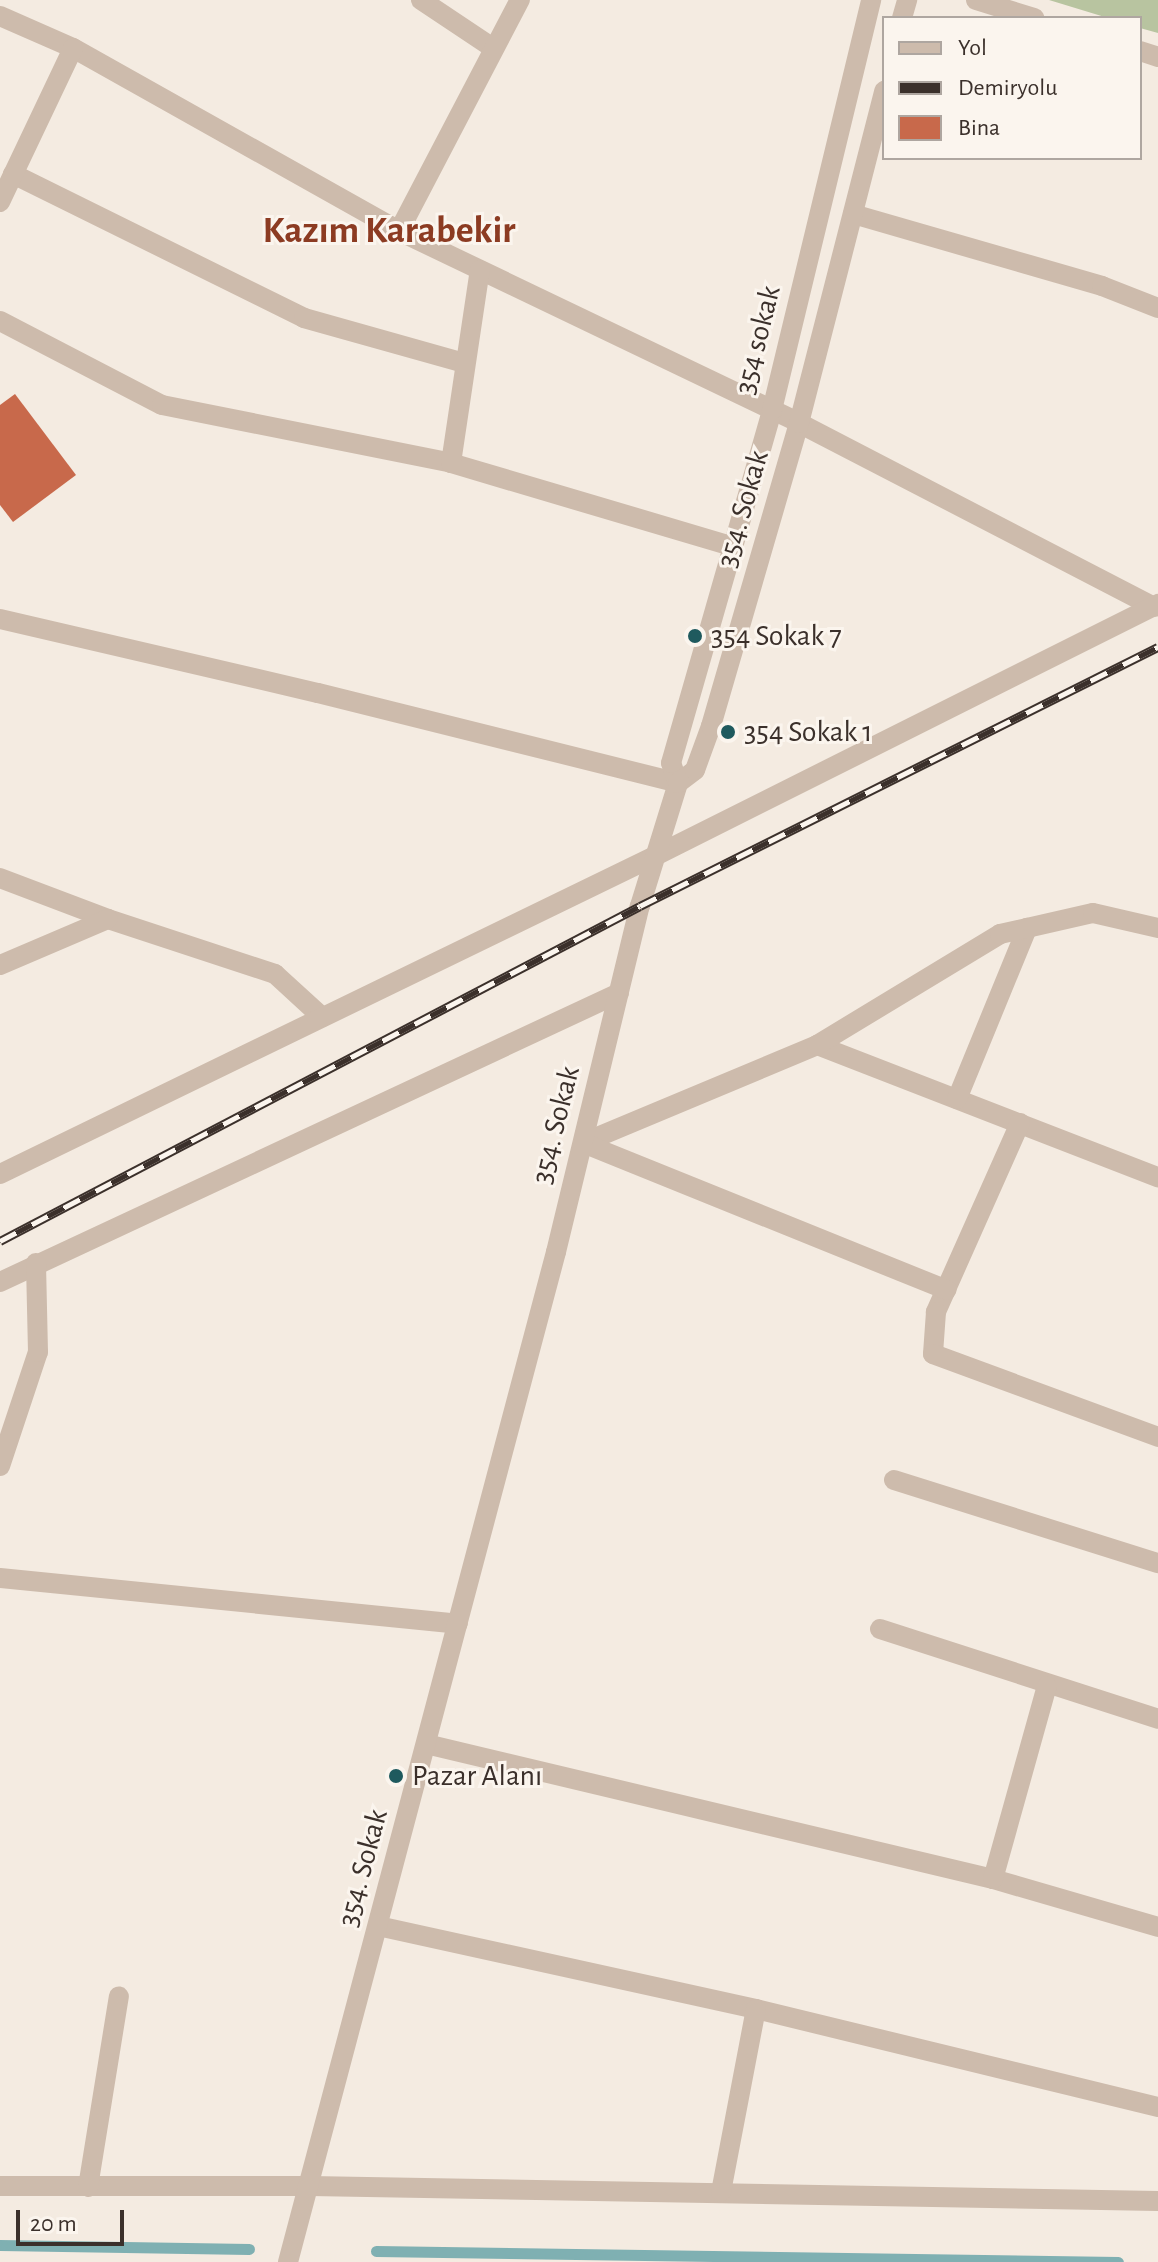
<!DOCTYPE html>
<meta charset="utf-8">
<style>
body{margin:0}
#map{position:relative;width:1158px;height:2262px;overflow:hidden;background:#f4ebe1;font-family:"Alegreya Sans",sans-serif}
div>[style]{position:absolute}
.green>*{inset:0;background:#b8c4a0}
.stream>*{height:11px;margin:-5.5px;padding:0 5.5px;transform-origin:5.5px;border-radius:5.5px;background:#7fb0b2}
.building>*{inset:0;background:#c8694b}
.minor>*{height:20px;margin:-10px;padding:0 10px;transform-origin:10px;border-radius:10px;background:#cdbbac}
.rail>*{height:9px;margin-top:-4.5px;transform-origin:0;background:repeating-linear-gradient(90deg,#fbf5ee 0 18px,#3b302b 0 36px);box-sizing:border-box;border-block:2px solid #3b302b}
.dots>*{width:22px;height:22px;translate:-50% -50%;box-sizing:border-box;border:4px solid #fbf5ee;border-radius:50%}
span{translate:-50% -50%;white-space:nowrap;text-align:center;line-height:1.15;-webkit-text-stroke:6px #fbf5ee;paint-order:stroke}
.street-label{font-size:30px;color:#3b302b}
.poi-label{font-size:30px;color:#3b302b}
.left{translate:0 -50%;text-align:left}
.district-label{font-size:38px;color:#8c3b22;font-weight:700}
.legend{position:absolute;left:882px;top:16px;width:260px;height:144px;box-sizing:border-box;background:#fbf5ee;border:2px solid #aea6a0;margin:0;padding:10px 14px;list-style:none;font-size:24px;color:#3b302b}
.legend li{display:flex;align-items:center;gap:16px;height:40px}
.legend b{width:40px;border:2px solid #aea6a0}
.scale{position:absolute;left:16px;top:2210px;width:108px;height:36px;box-sizing:border-box;border:4px solid #3b302b;border-top:0;padding-left:10px;font-size:24px;line-height:28px;white-space:nowrap;color:#3b302b;-webkit-text-stroke:6px #fbf5ee;paint-order:stroke}
</style>
<div id="map">
<div class="green">
<i style="clip-path:polygon(1049px 0,1158px 0,1158px 33px,1140px 28px,1140px 18px,1108px 18px)"></i>
</div>
<div class="stream">
<i style="left:0;top:2245px;width:249px;rotate:0.9deg"></i>
<i style="left:376px;top:2251px;width:742px;rotate:0.85deg"></i>
</div>
<div class="building">
<i style="clip-path:polygon(15px 394px,76px 475px,13px 522px,0 505px,0 405px)"></i>
</div>
<div class="minor">
<i style="left:421px;top:0;width:87px;rotate:33.7deg"></i>
<i style="left:976px;top:0;width:61px;rotate:17.2deg"></i>
<i style="left:0;top:16px;width:80px;rotate:23.7deg"></i>
<i style="left:73px;top:48px;width:374px;rotate:29.3deg"></i>
<i style="left:399px;top:231px;width:444px;rotate:25.6deg"></i>
<i style="left:799px;top:423px;width:400px;rotate:27.4deg"></i>
<i style="left:902px;top:18px;width:19px;rotate:-74deg"></i>
<i style="left:1140px;top:51px;width:19px;rotate:18deg"></i>
<i style="left:13px;top:174px;width:325px;rotate:26.3deg"></i>
<i style="left:304px;top:318px;width:166px;rotate:15.7deg"></i>
<i style="left:0;top:202px;width:170px;rotate:-64.6deg"></i>
<i style="left:853px;top:214px;width:259px;rotate:16.1deg"></i>
<i style="left:1102px;top:286px;width:60px;rotate:21.4deg"></i>
<i style="left:399px;top:231px;width:261px;rotate:-62.4deg"></i>
<i style="left:0;top:321px;width:182px;rotate:27.4deg"></i>
<i style="left:162px;top:405px;width:295px;rotate:11.3deg"></i>
<i style="left:451px;top:463px;width:293px;rotate:16.5deg"></i>
<i style="left:451px;top:463px;width:195px;rotate:-81.5deg"></i>
<i style="left:0;top:619px;width:326px;rotate:13.1deg"></i>
<i style="left:318px;top:693px;width:371px;rotate:14deg"></i>
<i style="left:678px;top:783px;width:21px;rotate:-109deg"></i>
<i style="left:671px;top:763px;width:367px;rotate:-74deg"></i>
<i style="left:772px;top:410px;width:422px;rotate:-76.4deg"></i>
<i style="left:0;top:878px;width:116px;rotate:20.8deg"></i>
<i style="left:108px;top:919px;width:176px;rotate:18.2deg"></i>
<i style="left:275px;top:974px;width:64px;rotate:42.5deg"></i>
<i style="left:0;top:965px;width:117px;rotate:-23.1deg"></i>
<i style="left:817px;top:1045px;width:366px;rotate:21.2deg"></i>
<i style="left:957px;top:1099px;width:185px;rotate:-67.7deg"></i>
<i style="left:1020px;top:1123px;width:207px;rotate:114deg"></i>
<i style="left:936px;top:1312px;width:42px;rotate:94.1deg"></i>
<i style="left:933px;top:1354px;width:240px;rotate:20.2deg"></i>
<i style="left:583px;top:1143px;width:254px;rotate:-22.7deg"></i>
<i style="left:817px;top:1045px;width:214px;rotate:-31.2deg"></i>
<i style="left:1000px;top:934px;width:95px;rotate:-12.7deg"></i>
<i style="left:1093px;top:913px;width:67px;rotate:13deg"></i>
<i style="left:583px;top:1143px;width:392px;rotate:22deg"></i>
<i style="left:0;top:1174px;width:728px;rotate:-25.9deg"></i>
<i style="left:655px;top:856px;width:563px;rotate:-26.61deg"></i>
<i style="left:0;top:1282px;width:683px;rotate:-25.03deg"></i>
<i style="left:0;top:1466px;width:120px;rotate:-71.6deg"></i>
<i style="left:38px;top:1352px;width:89px;rotate:-91.3deg"></i>
<i style="left:894px;top:1480px;width:277px;rotate:17.5deg"></i>
<i style="left:0;top:1578px;width:460px;rotate:5.7deg"></i>
<i style="left:880px;top:1629px;width:292px;rotate:17.9deg"></i>
<i style="left:426px;top:1744px;width:583px;rotate:13.39deg"></i>
<i style="left:993px;top:1879px;width:172px;rotate:16.2deg"></i>
<i style="left:993px;top:1879px;width:200px;rotate:-74.4deg"></i>
<i style="left:378px;top:1926px;width:387px;rotate:12.4deg"></i>
<i style="left:756px;top:2009px;width:414px;rotate:13.7deg"></i>
<i style="left:0;top:2186px;width:310px"></i>
<i style="left:310px;top:2186px;width:848px;rotate:1.01deg"></i>
<i style="left:88px;top:2187px;width:193px;rotate:-80.8deg"></i>
<i style="left:721px;top:2192px;width:186px;rotate:-79.2deg"></i>
<i style="left:288px;top:2262px;width:1045px;rotate:-75.14deg"></i>
<i style="left:556px;top:1252px;width:356px;rotate:-76.4deg"></i>
<i style="left:640px;top:906px;width:129px;rotate:-72.8deg"></i>
<i style="left:678px;top:783px;width:21px;rotate:-37deg"></i>
<i style="left:695px;top:770px;width:47px;rotate:-70deg"></i>
<i style="left:711px;top:726px;width:316px;rotate:-73.8deg"></i>
<i style="left:799px;top:423px;width:343px;rotate:-75.6deg"></i>
</div>
<div class="rail">
<i style="left:0;top:1241px;width:722px;rotate:-27.63deg"></i>
<i style="left:640px;top:906px;width:579px;rotate:-26.57deg"></i>
</div>
<div class="dots">
<i style="left:695px;top:636px;background:#1f5a5e"></i>
<i style="left:728px;top:732px;background:#1f5a5e"></i>
<i style="left:396px;top:1776px;background:#1f5a5e"></i>
</div>
<div class="street-label">
<span style="left:758px;top:340px;rotate:-76deg">354 sokak</span>
<span style="left:743px;top:509px;rotate:-74deg">354. Sokak</span>
<span style="left:556px;top:1125px;rotate:-76deg">354. Sokak</span>
<span style="left:363px;top:1868px;rotate:-75deg">354. Sokak</span>
</div>
<div class="poi-label">
<span class="left" style="left:711px;top:636px">354 Sokak 7</span>
<span class="left" style="left:744px;top:732px">354 Sokak 1</span>
<span class="left" style="left:412px;top:1776px">Pazar Alanı</span>
</div>
<div class="district-label">
<span style="left:389px;top:232px">Kazım Karabekir</span>
</div>
<ul class="legend">
<li><b style="height:10px;background:#cdbbac"></b>Yol</li>
<li><b style="height:10px;background:#3b302b"></b>Demiryolu</li>
<li><b style="height:22px;background:#c8694b"></b>Bina</li>
</ul>
<div class="scale">20 m</div>
</div>
